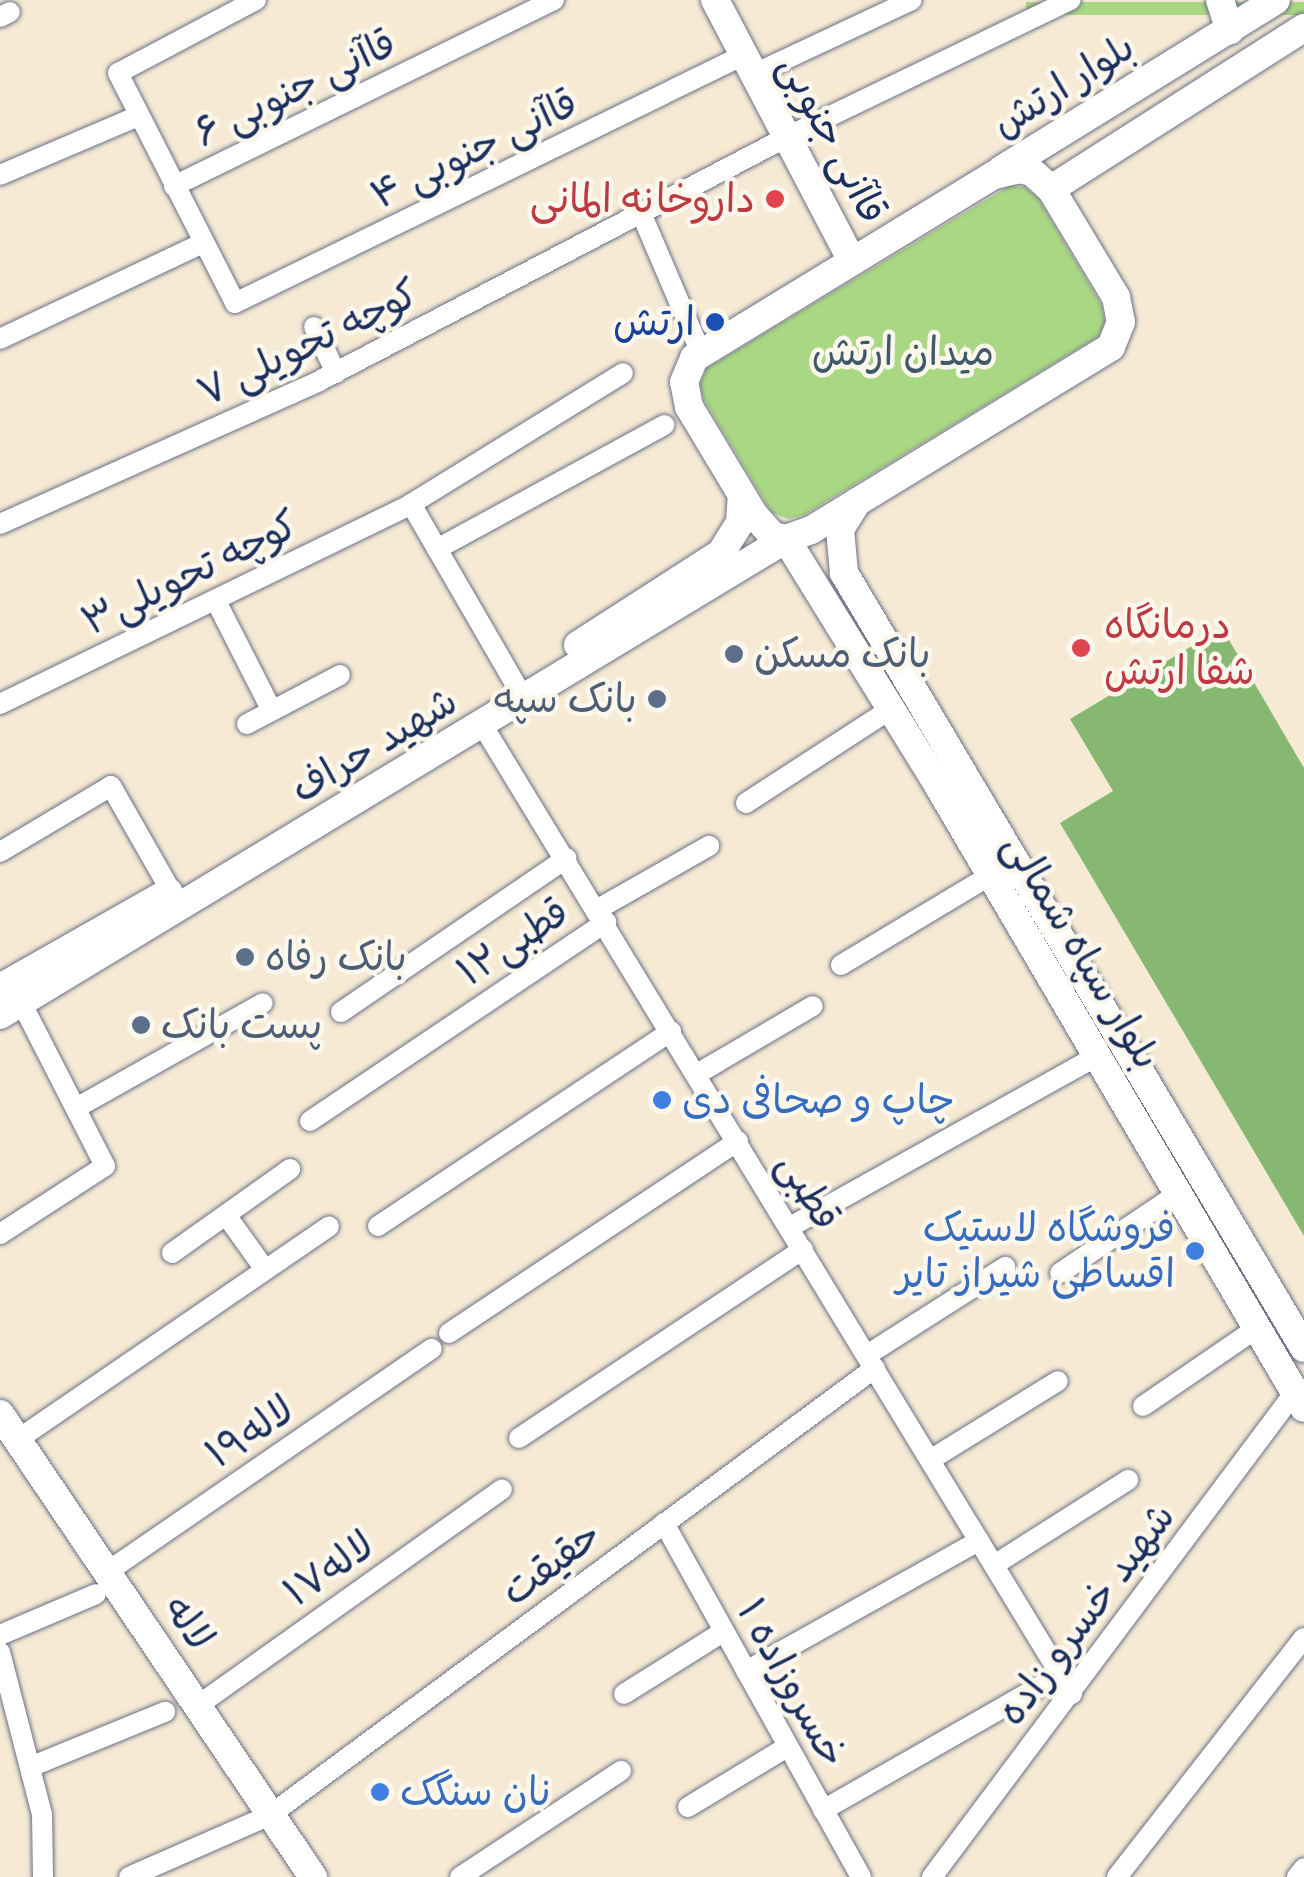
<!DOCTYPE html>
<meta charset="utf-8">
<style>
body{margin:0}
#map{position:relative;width:1304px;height:1877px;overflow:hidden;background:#f6ead4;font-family:Caveat,"Playpen Sans Arabic",sans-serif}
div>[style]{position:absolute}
.green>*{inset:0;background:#aad784;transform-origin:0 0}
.forest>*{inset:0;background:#87b872}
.roads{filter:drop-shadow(0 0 2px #687087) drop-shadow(0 0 2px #687087)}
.street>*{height:20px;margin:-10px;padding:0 10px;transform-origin:10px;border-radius:10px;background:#fff}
.secondary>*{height:28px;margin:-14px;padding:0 14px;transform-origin:14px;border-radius:14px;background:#fff}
.dots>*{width:28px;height:28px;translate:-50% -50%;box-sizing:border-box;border:5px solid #fbf7ec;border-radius:50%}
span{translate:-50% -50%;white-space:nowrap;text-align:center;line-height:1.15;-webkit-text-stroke:9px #fbf7ec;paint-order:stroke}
.street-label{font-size:40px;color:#1b2f5e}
.health-label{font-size:40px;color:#be3a42}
.right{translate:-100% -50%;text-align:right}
.left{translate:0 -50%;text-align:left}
.transit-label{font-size:40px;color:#164399}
.park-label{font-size:40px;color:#3f5968}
.service-label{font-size:40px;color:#4e5e75}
.shop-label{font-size:40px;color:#366cbe}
</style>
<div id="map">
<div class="green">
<i style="left:1304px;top:2px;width:13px;height:278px;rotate:90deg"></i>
<i style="clip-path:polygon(1009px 186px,1025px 187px,1038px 198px,1101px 304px,1105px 321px,1099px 336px,804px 515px,788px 519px,772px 513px,704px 400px,700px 384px,707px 368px)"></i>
</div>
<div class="forest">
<i style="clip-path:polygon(1222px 628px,1304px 768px,1304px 1236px,1060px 823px,1113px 791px,1070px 719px)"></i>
</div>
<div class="roads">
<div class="street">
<i style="left:256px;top:0;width:156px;rotate:152.1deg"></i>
<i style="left:118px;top:73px;width:258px;rotate:63deg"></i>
<i style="left:235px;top:303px;width:566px;rotate:-25.98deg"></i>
<i style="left:0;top:17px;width:11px;rotate:-27deg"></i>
<i style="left:754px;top:74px;width:174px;rotate:-25.1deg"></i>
<i style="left:0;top:175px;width:150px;rotate:-23.1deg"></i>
<i style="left:174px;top:186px;width:423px;rotate:-26.1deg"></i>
<i style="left:641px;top:213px;width:152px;rotate:66.8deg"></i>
<i style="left:314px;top:327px;width:51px;rotate:64.4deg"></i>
<i style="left:0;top:339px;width:225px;rotate:-25.3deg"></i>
<i style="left:411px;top:504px;width:209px;rotate:59.9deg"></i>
<i style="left:0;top:524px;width:350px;rotate:-24.1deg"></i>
<i style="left:319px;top:381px;width:528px;rotate:-27.54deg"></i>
<i style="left:787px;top:137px;width:315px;rotate:-25.8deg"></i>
<i style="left:437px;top:549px;width:259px;rotate:-28.6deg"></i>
<i style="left:216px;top:601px;width:123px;rotate:63deg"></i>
<i style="left:0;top:704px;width:457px;rotate:-25.9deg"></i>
<i style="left:411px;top:504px;width:249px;rotate:-31.7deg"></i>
<i style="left:247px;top:724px;width:105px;rotate:-27.8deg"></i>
<i style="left:483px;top:726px;width:1133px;rotate:58.68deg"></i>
<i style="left:746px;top:803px;width:171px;rotate:-33deg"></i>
<i style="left:0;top:852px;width:129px;rotate:-30.7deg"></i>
<i style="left:111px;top:786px;width:121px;rotate:60.3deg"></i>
<i style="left:598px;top:909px;width:128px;rotate:-29.6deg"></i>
<i style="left:841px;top:965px;width:173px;rotate:-31deg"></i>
<i style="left:341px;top:1012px;width:273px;rotate:-34.3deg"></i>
<i style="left:697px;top:1074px;width:134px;rotate:-30.4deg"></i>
<i style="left:76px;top:1108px;width:214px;rotate:-29.3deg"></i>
<i style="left:310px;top:1121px;width:357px;rotate:-33.9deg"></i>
<i style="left:226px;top:1215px;width:65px;rotate:54.4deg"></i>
<i style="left:378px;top:1226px;width:352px;rotate:-33.6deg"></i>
<i style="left:790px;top:1227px;width:351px;rotate:-29.1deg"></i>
<i style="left:0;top:1234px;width:125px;rotate:-32.9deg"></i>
<i style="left:105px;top:1166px;width:184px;rotate:-117.1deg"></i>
<i style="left:172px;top:1253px;width:145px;rotate:-35.4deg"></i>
<i style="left:1060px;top:1273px;width:143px;rotate:-33.9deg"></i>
<i style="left:449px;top:1333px;width:347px;rotate:-33.6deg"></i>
<i style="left:867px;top:1355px;width:164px;rotate:-32.5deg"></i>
<i style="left:1143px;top:1406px;width:138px;rotate:-34.4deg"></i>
<i style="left:519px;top:1438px;width:341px;rotate:-33.6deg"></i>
<i style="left:17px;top:1440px;width:378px;rotate:-34.4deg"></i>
<i style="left:930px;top:1460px;width:150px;rotate:-31.7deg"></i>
<i style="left:664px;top:1523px;width:405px;rotate:60.9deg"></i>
<i style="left:994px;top:1565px;width:159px;rotate:-32.4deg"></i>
<i style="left:107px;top:1572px;width:394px;rotate:-34.5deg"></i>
<i style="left:0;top:1635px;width:104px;rotate:-23.1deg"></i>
<i style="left:0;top:1652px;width:167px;rotate:75.5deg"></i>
<i style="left:42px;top:1814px;width:63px;rotate:89.1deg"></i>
<i style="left:746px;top:1671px;width:267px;rotate:-29.2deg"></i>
<i style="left:624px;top:1694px;width:117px;rotate:-32.1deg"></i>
<i style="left:197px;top:1706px;width:374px;rotate:-35.4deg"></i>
<i style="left:30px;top:1767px;width:146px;rotate:-22.2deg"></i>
<i style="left:688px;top:1807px;width:116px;rotate:-31.2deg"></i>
<i style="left:823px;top:1810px;width:273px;rotate:-29.7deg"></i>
<i style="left:129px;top:1877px;width:154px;rotate:-23.7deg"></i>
<i style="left:270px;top:1815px;width:752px;rotate:-36.46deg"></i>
<i style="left:460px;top:1877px;width:193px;rotate:-33.4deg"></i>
<i style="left:932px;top:1877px;width:606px;rotate:-53.19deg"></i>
<i style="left:1117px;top:1877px;width:303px;rotate:-52deg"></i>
<i style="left:1297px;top:1877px;width:11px;rotate:-52deg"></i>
</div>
<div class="secondary">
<i style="left:715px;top:0;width:295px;rotate:62.3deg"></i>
<i style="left:1220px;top:0;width:32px;rotate:72deg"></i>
<i style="left:1019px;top:169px;width:13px;rotate:13deg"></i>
<i style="left:1032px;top:172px;width:25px;rotate:42deg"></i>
<i style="left:1051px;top:189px;width:126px;rotate:59deg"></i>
<i style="left:1116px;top:297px;width:25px;rotate:79deg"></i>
<i style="left:1121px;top:322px;width:27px;rotate:112deg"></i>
<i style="left:1111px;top:347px;width:351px;rotate:148.6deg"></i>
<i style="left:811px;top:530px;width:27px;rotate:160deg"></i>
<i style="left:786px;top:539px;width:13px;rotate:-167deg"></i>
<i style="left:773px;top:536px;width:28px;rotate:-132deg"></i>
<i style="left:754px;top:515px;width:126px;rotate:-121deg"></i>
<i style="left:689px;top:407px;width:25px;rotate:-101deg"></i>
<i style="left:684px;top:382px;width:26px;rotate:-67deg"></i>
<i style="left:694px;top:358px;width:351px;rotate:-31.4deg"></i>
<i style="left:994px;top:175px;width:26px;rotate:-13deg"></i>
<i style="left:1001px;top:170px;width:323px;rotate:-31.7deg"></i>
<i style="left:1051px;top:189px;width:300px;rotate:-32.5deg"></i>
<i style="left:857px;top:502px;width:32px;rotate:122deg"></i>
<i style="left:840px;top:529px;width:44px;rotate:84.8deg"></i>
<i style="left:844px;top:573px;width:901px;rotate:59.31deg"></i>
<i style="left:578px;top:645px;width:170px;rotate:-32.8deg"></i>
<i style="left:721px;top:553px;width:36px;rotate:-58deg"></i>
<i style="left:740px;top:522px;width:27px;rotate:-86deg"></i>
<i style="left:0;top:988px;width:194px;rotate:-29.6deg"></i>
<i style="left:0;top:1015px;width:919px;rotate:-31.2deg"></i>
<i style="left:786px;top:539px;width:291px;rotate:58.3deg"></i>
<i style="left:939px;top:787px;width:720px;rotate:59.55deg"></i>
<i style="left:0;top:1414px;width:559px;rotate:55.94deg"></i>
</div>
</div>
<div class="dots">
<i style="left:775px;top:199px;background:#e0444e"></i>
<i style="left:715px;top:322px;background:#1a4fb4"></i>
<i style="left:1081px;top:648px;background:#e0444e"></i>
<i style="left:734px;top:654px;background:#5c6f8a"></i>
<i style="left:657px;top:699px;background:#5c6f8a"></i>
<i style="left:245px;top:957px;background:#5c6f8a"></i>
<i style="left:141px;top:1025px;background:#5c6f8a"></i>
<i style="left:662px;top:1100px;background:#3f7fe0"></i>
<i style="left:1195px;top:1251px;background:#3f7fe0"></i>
<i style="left:380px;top:1792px;background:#3f7fe0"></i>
</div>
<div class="street-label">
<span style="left:1063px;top:85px;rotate:-32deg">بلوار ارتش</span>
<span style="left:295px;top:88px;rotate:-26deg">قاآنی جنوبی ۶</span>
<span style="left:833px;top:139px;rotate:62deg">قاآنی جنوبی</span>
<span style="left:474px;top:149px;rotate:-26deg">قاآنی جنوبی ۴</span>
<span style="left:308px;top:343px;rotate:-26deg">کوچه تحویلی ۷</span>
<span style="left:190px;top:573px;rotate:-26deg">کوچه تحویلی۳</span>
<span style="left:374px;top:745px;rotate:-31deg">شهید حراف</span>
<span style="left:513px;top:942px;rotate:-34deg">قطبی۱۲</span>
<span style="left:1082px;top:951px;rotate:59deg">بلوار سپاه شمالی</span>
<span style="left:809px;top:1191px;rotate:59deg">قطبی</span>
<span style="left:250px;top:1432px;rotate:-34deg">لاله۱۹</span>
<span style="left:551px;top:1563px;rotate:-37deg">حقیقت</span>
<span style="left:329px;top:1569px;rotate:-35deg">لاله۱۷</span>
<span style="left:1086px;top:1614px;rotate:-53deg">شهید خسرو زاده</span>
<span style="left:189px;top:1623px;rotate:56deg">لاله</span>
<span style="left:792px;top:1683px;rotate:61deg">خسروزاده ۱</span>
</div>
<div class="health-label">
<span class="right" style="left:755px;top:199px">داروخانه المانی</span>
<span class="left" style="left:1104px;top:648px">درمانگاه<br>شفا ارتش</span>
</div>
<div class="transit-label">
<span class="right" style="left:695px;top:322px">ارتش</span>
</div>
<div class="park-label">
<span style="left:903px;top:352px">میدان ارتش</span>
</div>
<div class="service-label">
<span class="left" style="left:754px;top:654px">بانک مسکن</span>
<span class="right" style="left:637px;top:699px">بانک سپه</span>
<span class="left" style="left:265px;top:957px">بانک رفاه</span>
<span class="left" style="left:161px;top:1025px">پست بانک</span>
</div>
<div class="shop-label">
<span class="left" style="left:682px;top:1100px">چاپ و صحافی دی</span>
<span class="right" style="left:1175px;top:1251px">فروشگاه لاستیک<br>اقساطی شیراز تایر</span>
<span class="left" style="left:400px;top:1792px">نان سنگک</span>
</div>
</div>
